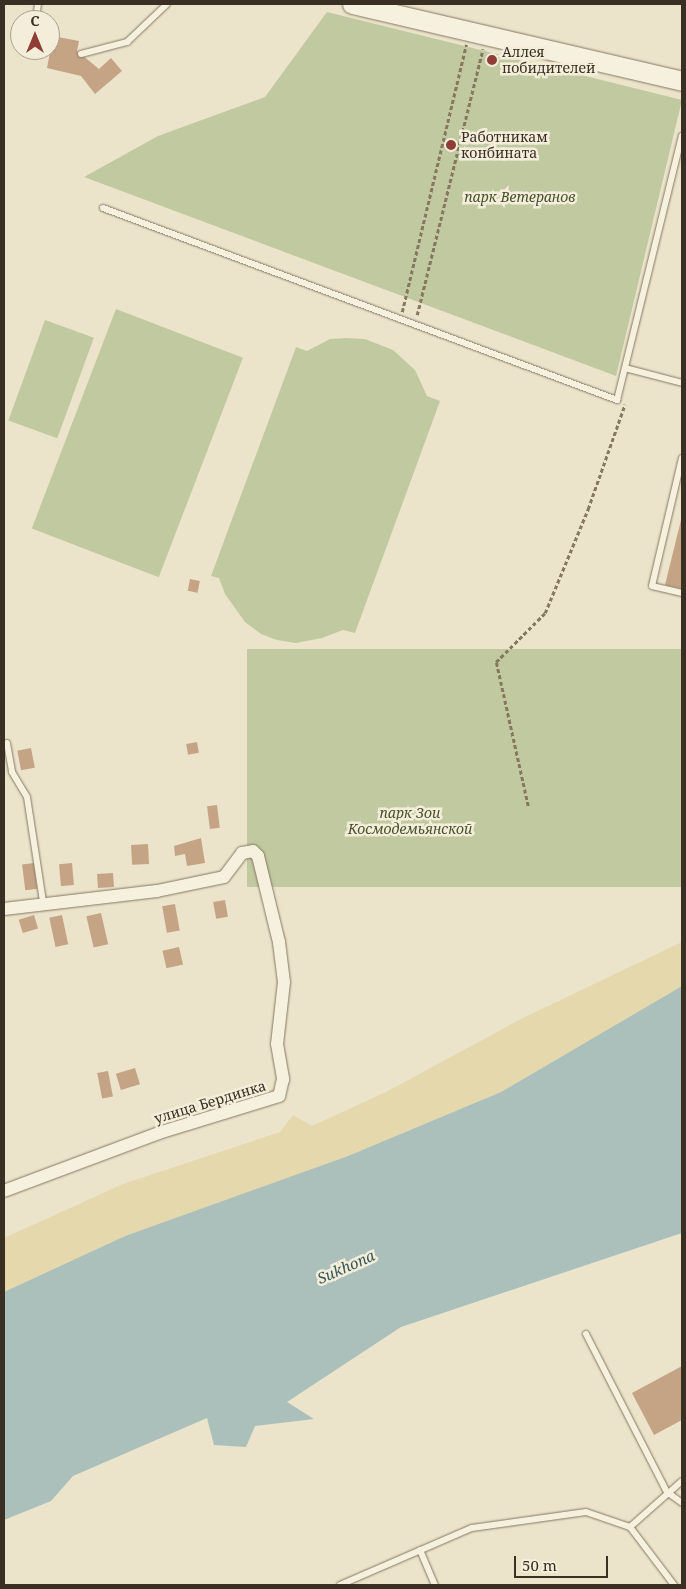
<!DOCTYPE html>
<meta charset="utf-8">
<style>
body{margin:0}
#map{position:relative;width:686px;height:1589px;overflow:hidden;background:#ebe4cb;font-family:"Noto Serif",serif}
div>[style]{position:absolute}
.green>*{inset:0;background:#c1c9a0;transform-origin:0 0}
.sand>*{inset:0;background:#e4d8ac}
.water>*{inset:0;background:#abc0bb}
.building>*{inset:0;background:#c5a485;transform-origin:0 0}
.path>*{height:2.5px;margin-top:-1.25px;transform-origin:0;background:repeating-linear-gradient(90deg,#867761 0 4px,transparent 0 6.5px)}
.roads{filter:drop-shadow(0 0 1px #867761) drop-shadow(0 0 1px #867761)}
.service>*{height:6px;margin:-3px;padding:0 3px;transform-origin:3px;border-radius:3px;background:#f6f1de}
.minor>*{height:12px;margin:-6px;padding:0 6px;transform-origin:6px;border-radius:6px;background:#f6f1de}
.secondary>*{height:19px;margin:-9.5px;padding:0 9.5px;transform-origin:9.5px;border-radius:9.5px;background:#f6f1de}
.dots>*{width:14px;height:14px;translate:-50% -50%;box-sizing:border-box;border:2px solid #f3edda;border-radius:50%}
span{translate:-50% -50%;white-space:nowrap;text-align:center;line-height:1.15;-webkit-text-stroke:5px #f3edda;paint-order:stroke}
.poi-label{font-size:14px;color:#392f23}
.left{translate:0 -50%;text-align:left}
.park-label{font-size:14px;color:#47532b;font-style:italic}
.street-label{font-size:14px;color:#392f23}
.water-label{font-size:15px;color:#345757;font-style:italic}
.frame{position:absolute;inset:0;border:5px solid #392f23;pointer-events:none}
.north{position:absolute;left:10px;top:10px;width:50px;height:50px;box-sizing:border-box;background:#f3edda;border:1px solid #a9a191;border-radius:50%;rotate:0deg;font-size:14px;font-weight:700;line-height:20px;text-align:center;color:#392f23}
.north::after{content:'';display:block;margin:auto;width:18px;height:22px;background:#903c37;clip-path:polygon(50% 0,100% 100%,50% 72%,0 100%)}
.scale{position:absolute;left:514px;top:1556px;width:94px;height:22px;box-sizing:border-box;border:2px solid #392f23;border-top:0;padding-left:6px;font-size:15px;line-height:18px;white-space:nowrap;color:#392f23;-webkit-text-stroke:4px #f3edda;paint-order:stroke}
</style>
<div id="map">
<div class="green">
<i style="clip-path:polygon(327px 12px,682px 100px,616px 376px,84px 177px,158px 136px,265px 97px)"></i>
<i style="left:116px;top:309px;width:136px;height:235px;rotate:21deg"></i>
<i style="left:45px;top:320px;width:52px;height:107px;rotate:20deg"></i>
<i style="clip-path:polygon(346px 338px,365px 339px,393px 350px,415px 370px,427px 396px,440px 401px,355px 633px,343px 630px,322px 638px,296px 643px,277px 640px,261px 634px,245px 622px,225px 594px,219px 578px,211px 576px,296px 347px,307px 351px,330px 339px)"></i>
<i style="left:682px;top:649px;width:238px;height:435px;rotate:90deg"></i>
</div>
<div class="sand">
<i style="clip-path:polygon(682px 942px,682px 986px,501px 1092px,348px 1156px,125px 1236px,4px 1292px,4px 1238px,123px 1184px,280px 1132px,293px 1115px,312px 1126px,386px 1092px,523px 1018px)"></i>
</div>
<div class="water">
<i style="clip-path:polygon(682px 986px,682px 1233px,401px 1327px,287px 1402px,314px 1419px,255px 1426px,246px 1447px,214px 1445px,207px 1418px,73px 1476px,51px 1501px,4px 1520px,4px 1292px,125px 1236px,348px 1156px,501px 1092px)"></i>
</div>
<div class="building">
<i style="clip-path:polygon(53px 36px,79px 41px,77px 51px,99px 69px,111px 58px,122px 71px,95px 94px,81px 76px,47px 68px)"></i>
<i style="clip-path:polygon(682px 516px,682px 589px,665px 585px)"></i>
<i style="left:190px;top:579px;width:10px;height:12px;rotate:11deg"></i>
<i style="left:197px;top:742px;width:11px;height:11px;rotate:80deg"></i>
<i style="left:31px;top:748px;width:20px;height:14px;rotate:79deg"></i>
<i style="left:217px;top:805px;width:23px;height:10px;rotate:83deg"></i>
<i style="clip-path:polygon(201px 838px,205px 863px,187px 866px,185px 854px,175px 856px,174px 846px)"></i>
<i style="left:148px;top:844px;width:20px;height:17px;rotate:87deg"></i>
<i style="left:34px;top:863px;width:26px;height:12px;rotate:83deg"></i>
<i style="left:72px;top:863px;width:22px;height:13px;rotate:85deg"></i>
<i style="left:113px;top:873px;width:14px;height:16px;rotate:86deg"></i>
<i style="left:225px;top:900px;width:17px;height:12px;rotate:80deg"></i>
<i style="left:175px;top:904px;width:27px;height:13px;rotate:80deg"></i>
<i style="left:101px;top:913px;width:32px;height:15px;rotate:77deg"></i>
<i style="left:34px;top:915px;width:14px;height:16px;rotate:73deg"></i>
<i style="left:62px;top:915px;width:30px;height:13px;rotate:78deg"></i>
<i style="left:179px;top:947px;width:18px;height:17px;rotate:77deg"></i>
<i style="left:135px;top:1068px;width:17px;height:20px;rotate:73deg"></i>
<i style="left:108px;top:1071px;width:26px;height:11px;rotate:79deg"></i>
<i style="clip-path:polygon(682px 1366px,682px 1420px,654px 1435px,632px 1393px)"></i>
</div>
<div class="path">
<i style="left:402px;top:312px;width:275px;rotate:-76.5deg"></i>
<i style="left:417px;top:315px;width:274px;rotate:-76.1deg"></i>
<i style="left:528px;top:806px;width:148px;rotate:-102.5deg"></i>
<i style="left:496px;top:662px;width:69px;rotate:-45deg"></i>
<i style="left:545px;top:613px;width:113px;rotate:-67.5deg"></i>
<i style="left:588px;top:509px;width:111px;rotate:-70.6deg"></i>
</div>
<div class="roads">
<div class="service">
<i style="left:36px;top:20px;width:16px;rotate:-83deg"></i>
<i style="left:50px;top:48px;width:1px"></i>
<i style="left:81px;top:54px;width:48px;rotate:-14.6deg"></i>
<i style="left:127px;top:42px;width:55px;rotate:-43.5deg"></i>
<i style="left:103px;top:208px;width:549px;rotate:20.48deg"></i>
<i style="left:617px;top:400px;width:272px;rotate:-76.2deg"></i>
<i style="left:625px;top:368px;width:59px;rotate:14.7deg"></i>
<i style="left:682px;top:458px;width:131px;rotate:103.2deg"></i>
<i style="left:652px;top:586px;width:31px;rotate:13deg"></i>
<i style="left:7px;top:743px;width:29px;rotate:80deg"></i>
<i style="left:12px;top:772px;width:29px;rotate:59deg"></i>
<i style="left:27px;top:797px;width:106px;rotate:81.3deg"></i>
<i style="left:586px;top:1334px;width:178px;rotate:62.9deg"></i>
<i style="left:667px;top:1492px;width:19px;rotate:36deg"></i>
<i style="left:630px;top:1527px;width:69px;rotate:-41.5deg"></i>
<i style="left:420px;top:1550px;width:38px;rotate:67deg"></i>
<i style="left:340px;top:1585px;width:144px;rotate:-23.4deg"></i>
<i style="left:472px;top:1528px;width:115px;rotate:-8deg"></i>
<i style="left:586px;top:1512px;width:46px;rotate:18.8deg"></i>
<i style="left:630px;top:1527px;width:73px;rotate:52.8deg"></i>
</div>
<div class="minor">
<i style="left:4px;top:909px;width:154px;rotate:-6.7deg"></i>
<i style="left:157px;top:891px;width:68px;rotate:-11.8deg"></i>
<i style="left:224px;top:877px;width:30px;rotate:-53deg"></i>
<i style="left:242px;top:853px;width:11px;rotate:-10deg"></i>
<i style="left:253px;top:851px;width:7px;rotate:45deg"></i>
<i style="left:258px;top:856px;width:89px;rotate:76.3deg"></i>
<i style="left:279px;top:942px;width:40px;rotate:82.9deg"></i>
<i style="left:284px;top:982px;width:62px;rotate:96.4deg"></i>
<i style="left:277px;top:1044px;width:36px;rotate:80deg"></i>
<i style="left:283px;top:1079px;width:17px;rotate:103deg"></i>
<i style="left:279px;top:1096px;width:126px;rotate:162.9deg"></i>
<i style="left:159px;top:1133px;width:165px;rotate:159.5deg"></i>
</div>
<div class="secondary">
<i style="left:352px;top:4px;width:339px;rotate:13.1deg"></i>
</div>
</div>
<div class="dots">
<i style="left:492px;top:60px;background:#903c37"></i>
<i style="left:451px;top:145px;background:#903c37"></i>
</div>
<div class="poi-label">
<span class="left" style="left:502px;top:60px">Аллея<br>побидителей</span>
<span class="left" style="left:461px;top:145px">Работникам<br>конбината</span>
</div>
<div class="park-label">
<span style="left:520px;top:197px">парк Ветеранов</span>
<span style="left:410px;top:821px">парк Зои<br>Космодемьянской</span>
</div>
<div class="street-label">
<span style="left:210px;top:1102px;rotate:-17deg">улица Бердинка</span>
</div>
<div class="water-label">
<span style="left:346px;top:1267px;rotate:-24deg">Sukhona</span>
</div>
<div class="frame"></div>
<div class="north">С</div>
<div class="scale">50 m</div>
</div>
